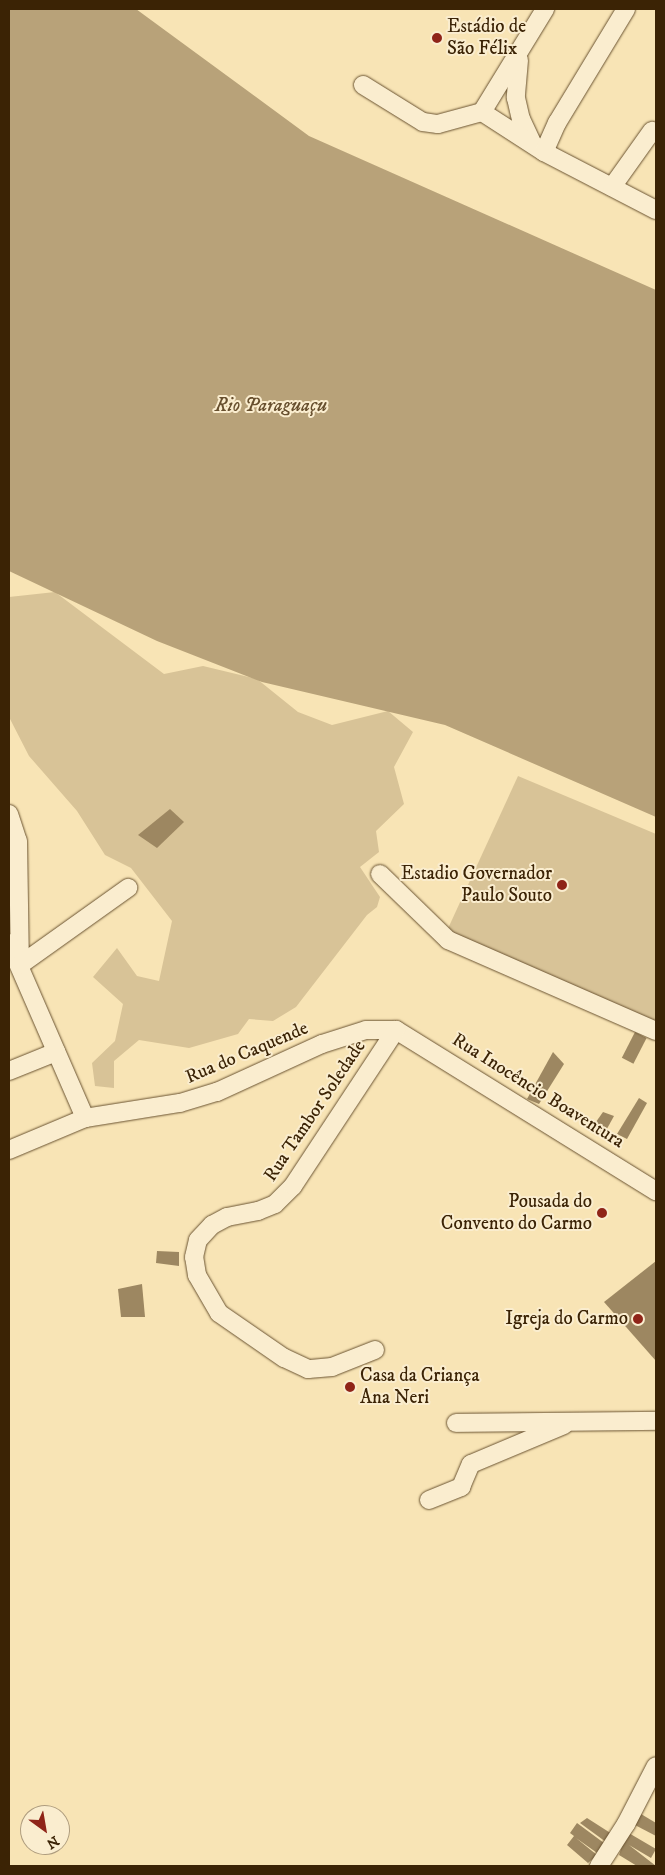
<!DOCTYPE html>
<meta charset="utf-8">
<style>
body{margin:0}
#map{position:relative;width:665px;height:1875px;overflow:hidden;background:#f8e4b5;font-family:"IM FELL DW Pica",serif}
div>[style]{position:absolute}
.green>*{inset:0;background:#d8c397}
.water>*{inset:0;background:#b8a279}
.building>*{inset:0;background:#9d8761;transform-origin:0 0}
.roads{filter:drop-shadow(0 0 1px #6a5331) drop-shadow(0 0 1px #6a5331)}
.minor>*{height:18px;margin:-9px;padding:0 9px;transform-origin:9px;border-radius:9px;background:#faedcf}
.dots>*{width:14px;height:14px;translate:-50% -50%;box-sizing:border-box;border:2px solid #faedcf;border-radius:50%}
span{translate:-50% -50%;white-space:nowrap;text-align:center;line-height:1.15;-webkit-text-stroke:4px #faedcf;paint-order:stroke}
.poi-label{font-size:19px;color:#3b2305}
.left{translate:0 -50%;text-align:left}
.right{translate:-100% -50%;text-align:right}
.street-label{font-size:19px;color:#3b2305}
.water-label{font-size:20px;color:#674f2e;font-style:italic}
.frame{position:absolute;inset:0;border:10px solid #3b2305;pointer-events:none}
.north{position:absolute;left:20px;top:1805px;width:50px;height:50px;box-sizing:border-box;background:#faedcf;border:1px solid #ae9c7e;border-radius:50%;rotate:148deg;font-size:14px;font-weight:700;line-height:20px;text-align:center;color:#3b2305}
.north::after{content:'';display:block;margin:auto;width:18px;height:22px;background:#8f2418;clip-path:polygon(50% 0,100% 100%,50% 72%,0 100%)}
</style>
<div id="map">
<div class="green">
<i style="clip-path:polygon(55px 592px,164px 674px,203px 666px,257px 679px,298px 712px,332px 725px,388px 711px,413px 732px,394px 767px,404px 804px,376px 831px,379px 852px,360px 867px,380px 897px,377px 907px,367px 915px,296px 1007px,273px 1021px,249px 1019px,238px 1034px,189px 1048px,139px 1040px,114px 1061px,114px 1088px,95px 1086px,92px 1063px,115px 1041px,123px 1004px,93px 977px,117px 948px,137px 976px,159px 981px,172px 921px,131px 868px,105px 855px,77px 811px,29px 756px,9px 717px,9px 597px)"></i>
<i style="clip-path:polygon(518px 776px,656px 834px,656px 1026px,445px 935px)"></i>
</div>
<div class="water">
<i style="clip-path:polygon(9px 9px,136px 9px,309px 136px,656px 290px,656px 817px,445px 725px,262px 682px,157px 641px,9px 571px)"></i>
</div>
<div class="building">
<i style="clip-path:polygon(170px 809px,184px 822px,157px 848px,138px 835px)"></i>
<i style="left:635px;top:1032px;width:13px;height:29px;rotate:27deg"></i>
<i style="clip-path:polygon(553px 1052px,564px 1064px,539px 1104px,527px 1099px)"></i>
<i style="clip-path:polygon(639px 1098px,647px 1103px,627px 1139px,617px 1134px)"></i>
<i style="clip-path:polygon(603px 1112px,614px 1116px,603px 1136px,591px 1129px)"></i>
<i style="clip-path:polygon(157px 1251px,179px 1252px,179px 1266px,156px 1263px)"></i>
<i style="clip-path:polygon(656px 1261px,656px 1361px,604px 1302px)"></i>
<i style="clip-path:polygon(142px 1284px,145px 1317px,121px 1317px,118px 1289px)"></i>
<i style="clip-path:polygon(641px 1814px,656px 1823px,656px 1836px,633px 1824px)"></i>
<i style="clip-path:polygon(587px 1818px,612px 1834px,606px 1842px,580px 1823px)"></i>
<i style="clip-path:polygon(577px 1823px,608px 1846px,600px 1855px,576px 1838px,597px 1855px,588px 1863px,567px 1845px,574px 1836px,570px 1833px)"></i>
<i style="clip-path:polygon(627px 1832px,656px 1849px,651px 1858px,629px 1845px,656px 1866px,637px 1866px,619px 1855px)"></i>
</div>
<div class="roads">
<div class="minor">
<i style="left:519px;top:60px;width:38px;rotate:95deg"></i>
<i style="left:516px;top:98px;width:22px;rotate:77deg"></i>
<i style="left:521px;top:119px;width:26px;rotate:65deg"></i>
<i style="left:363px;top:85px;width:70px;rotate:31.7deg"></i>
<i style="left:423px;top:122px;width:15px;rotate:8deg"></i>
<i style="left:438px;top:124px;width:46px;rotate:-15.3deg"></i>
<i style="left:482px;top:112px;width:121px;rotate:-58.5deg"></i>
<i style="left:482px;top:112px;width:74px;rotate:32.8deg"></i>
<i style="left:544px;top:152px;width:126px;rotate:27.4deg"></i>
<i style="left:544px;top:152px;width:32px;rotate:-66deg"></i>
<i style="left:557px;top:123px;width:133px;rotate:-58.8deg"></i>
<i style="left:612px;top:187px;width:69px;rotate:-54.5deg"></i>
<i style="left:9px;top:814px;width:28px;rotate:72deg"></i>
<i style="left:18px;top:841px;width:121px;rotate:89.1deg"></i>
<i style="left:380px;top:874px;width:95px;rotate:44.1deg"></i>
<i style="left:448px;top:940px;width:227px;rotate:23.6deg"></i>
<i style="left:9px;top:943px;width:191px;rotate:66.5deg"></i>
<i style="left:20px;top:965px;width:133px;rotate:-35.5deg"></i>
<i style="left:396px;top:1030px;width:306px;rotate:31.8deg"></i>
<i style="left:9px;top:1071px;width:51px;rotate:-22deg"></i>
<i style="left:9px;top:1150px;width:82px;rotate:-22.8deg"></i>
<i style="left:85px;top:1118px;width:96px;rotate:-9deg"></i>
<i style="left:180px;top:1103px;width:39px;rotate:-17deg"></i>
<i style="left:217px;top:1092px;width:115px;rotate:-24.6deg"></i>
<i style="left:322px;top:1044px;width:46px;rotate:-17.7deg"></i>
<i style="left:366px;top:1030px;width:30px"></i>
<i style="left:375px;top:1350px;width:46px;rotate:158.4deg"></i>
<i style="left:332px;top:1367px;width:24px;rotate:175deg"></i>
<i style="left:308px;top:1369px;width:26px;rotate:-155deg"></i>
<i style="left:284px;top:1358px;width:79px;rotate:-145.3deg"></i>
<i style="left:219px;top:1313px;width:44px;rotate:-120.1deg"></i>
<i style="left:197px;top:1275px;width:18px;rotate:-99deg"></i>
<i style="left:194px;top:1257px;width:17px;rotate:-77deg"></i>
<i style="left:198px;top:1240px;width:21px;rotate:-47deg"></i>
<i style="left:212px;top:1225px;width:17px;rotate:-28deg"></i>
<i style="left:227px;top:1217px;width:32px;rotate:-11deg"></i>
<i style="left:258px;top:1211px;width:18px;rotate:-22deg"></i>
<i style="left:275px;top:1204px;width:25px;rotate:-45deg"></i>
<i style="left:293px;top:1186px;width:187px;rotate:-56.6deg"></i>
<i style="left:456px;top:1423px;width:200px;rotate:-0.6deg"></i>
<i style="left:429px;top:1500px;width:35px;rotate:-22deg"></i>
<i style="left:461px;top:1487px;width:25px;rotate:-67deg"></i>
<i style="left:471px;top:1464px;width:101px;rotate:-22.8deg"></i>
<i style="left:599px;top:1866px;width:50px;rotate:-57.3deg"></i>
<i style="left:626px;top:1824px;width:65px;rotate:-62.7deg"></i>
</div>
</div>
<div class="dots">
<i style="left:437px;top:38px;background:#8f2418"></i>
<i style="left:562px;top:885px;background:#8f2418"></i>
<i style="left:602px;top:1213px;background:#8f2418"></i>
<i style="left:638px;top:1319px;background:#8f2418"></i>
<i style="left:350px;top:1387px;background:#8f2418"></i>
</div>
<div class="poi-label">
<span class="left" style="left:447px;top:38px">Estádio de<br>São Félix</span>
<span class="right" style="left:552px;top:885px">Estadio Governador<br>Paulo Souto</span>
<span class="right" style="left:592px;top:1213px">Pousada do<br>Convento do Carmo</span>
<span class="right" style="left:628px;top:1319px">Igreja do Carmo</span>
<span class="left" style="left:360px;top:1387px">Casa da Criança<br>Ana Neri</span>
</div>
<div class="street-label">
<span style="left:247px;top:1053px;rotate:-23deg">Rua do Caquende</span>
<span style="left:538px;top:1091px;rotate:32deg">Rua Inocêncio Boaventura</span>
<span style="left:315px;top:1111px;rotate:-56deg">Rua Tambor Soledade</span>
</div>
<div class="water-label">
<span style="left:271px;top:405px">Rio Paraguaçu</span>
</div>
<div class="frame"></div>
<div class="north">N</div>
</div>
